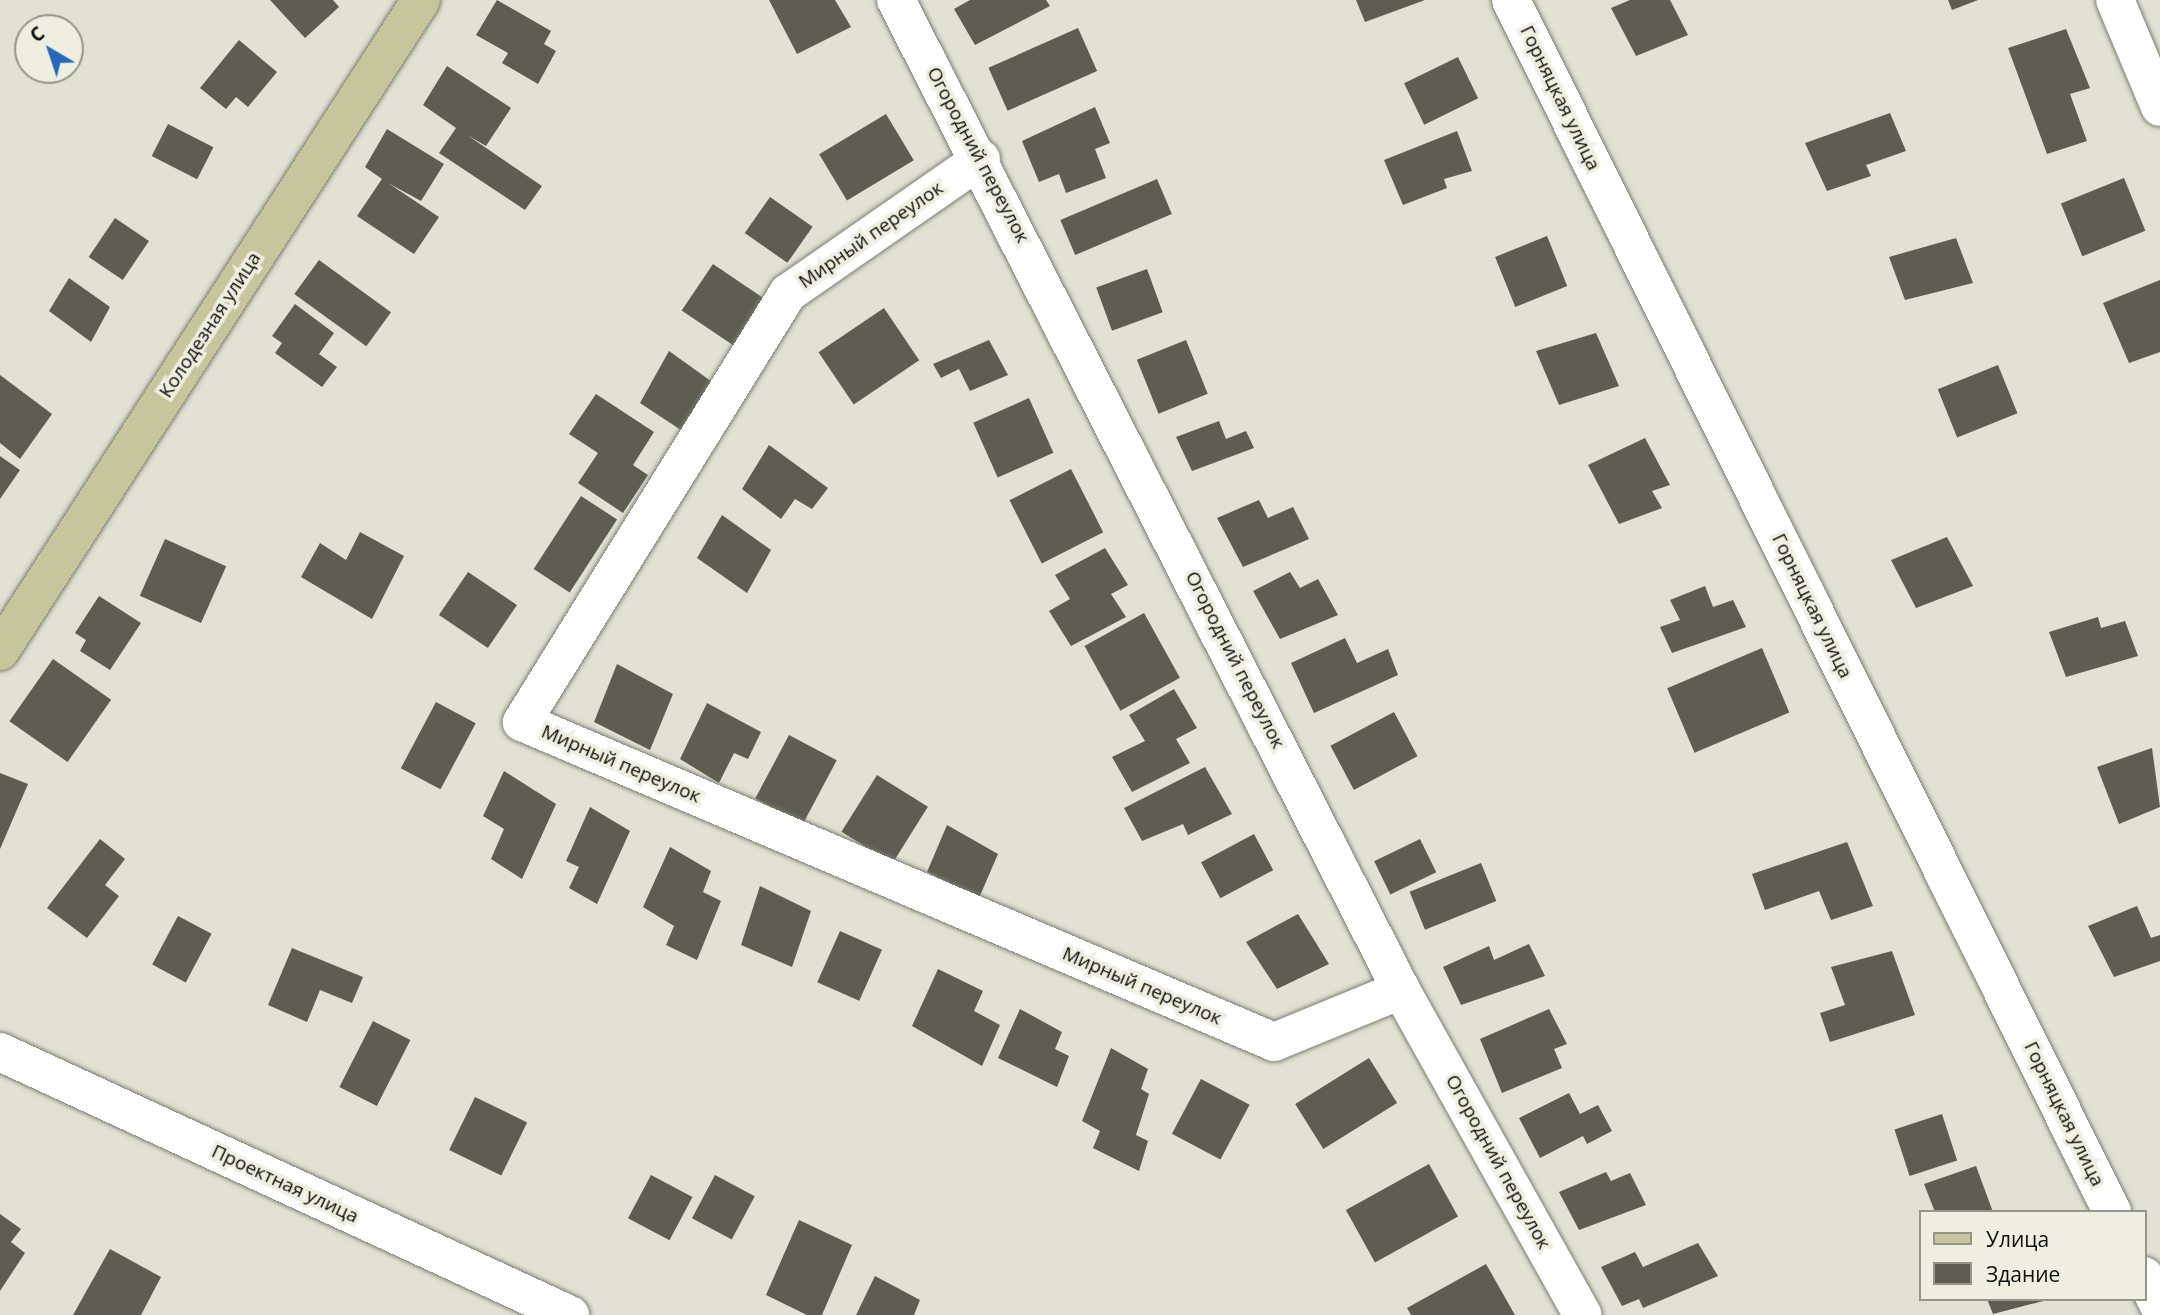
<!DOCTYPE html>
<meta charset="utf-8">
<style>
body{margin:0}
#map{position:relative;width:2160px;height:1315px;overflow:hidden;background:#e1e1d4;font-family:"Open Sans",sans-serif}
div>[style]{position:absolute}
.building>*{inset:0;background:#5d5d52;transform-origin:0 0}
.roads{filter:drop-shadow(0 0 2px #7c7c70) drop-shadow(0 0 2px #7c7c70)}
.minor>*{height:38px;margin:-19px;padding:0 19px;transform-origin:19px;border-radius:19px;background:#fff}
.major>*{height:38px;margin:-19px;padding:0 19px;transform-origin:19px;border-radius:19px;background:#c7c59b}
span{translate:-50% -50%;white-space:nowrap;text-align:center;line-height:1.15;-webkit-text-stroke:7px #eeeee1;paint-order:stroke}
.street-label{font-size:19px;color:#0f0f0b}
.legend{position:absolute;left:1919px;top:1210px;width:228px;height:91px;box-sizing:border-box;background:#eeeee1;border:2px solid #95958b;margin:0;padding:9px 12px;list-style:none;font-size:21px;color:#0f0f0b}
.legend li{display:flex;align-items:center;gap:14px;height:35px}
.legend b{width:35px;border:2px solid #95958b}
.north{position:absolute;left:14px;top:14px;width:70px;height:70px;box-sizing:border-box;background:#eeeee1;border:2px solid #95958b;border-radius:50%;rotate:321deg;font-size:19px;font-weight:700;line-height:28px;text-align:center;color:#0f0f0b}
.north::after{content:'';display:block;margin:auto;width:24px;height:32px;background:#2669ba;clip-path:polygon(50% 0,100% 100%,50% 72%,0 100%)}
</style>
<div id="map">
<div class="building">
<i style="clip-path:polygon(270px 0,333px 0,339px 7px,305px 38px)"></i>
<i style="clip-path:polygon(497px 0,551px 31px,544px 44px,556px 51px,538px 84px,502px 63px,508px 53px,476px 35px)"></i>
<i style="clip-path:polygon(769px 0,835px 0,851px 27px,797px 54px)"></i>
<i style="clip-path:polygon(970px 0,1046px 0,1050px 6px,975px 45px,954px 9px)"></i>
<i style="clip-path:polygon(1356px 0,1425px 0,1365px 22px)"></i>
<i style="clip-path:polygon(1630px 0,1670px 0,1688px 35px,1636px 56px,1611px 8px)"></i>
<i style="clip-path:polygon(1948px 0,1978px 0,1952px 10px)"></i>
<i style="left:1078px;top:28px;width:47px;height:98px;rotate:66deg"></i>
<i style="clip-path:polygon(2066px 29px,2090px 88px,2070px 94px,2087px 141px,2047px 154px,2008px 48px)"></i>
<i style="clip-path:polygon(239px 40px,277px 72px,248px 107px,236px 97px,226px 109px,200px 88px)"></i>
<i style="left:1458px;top:57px;width:46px;height:60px;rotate:64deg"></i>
<i style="clip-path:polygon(447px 66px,511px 108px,486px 146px,467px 135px,542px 186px,525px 210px,439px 153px,456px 128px,423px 105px)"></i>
<i style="clip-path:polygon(1095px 107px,1110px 143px,1095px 149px,1106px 178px,1066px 193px,1059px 174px,1039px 182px,1022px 141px)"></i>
<i style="clip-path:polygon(1890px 113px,1906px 151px,1866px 165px,1871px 176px,1827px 191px,1805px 143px)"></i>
<i style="left:886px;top:114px;width:54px;height:78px;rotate:59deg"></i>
<i style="left:168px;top:124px;width:51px;height:36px;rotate:27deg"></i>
<i style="clip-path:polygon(387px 129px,444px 164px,421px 201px,388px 183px,439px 217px,414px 254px,357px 216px,382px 179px,365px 167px)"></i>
<i style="clip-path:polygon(1457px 131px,1472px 171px,1444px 179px,1447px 188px,1403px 205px,1384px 160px)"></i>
<i style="left:2124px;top:178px;width:57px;height:68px;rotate:68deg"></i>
<i style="left:1157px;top:179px;width:38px;height:105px;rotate:67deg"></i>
<i style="left:770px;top:197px;width:52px;height:44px;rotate:35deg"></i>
<i style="left:115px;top:218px;width:41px;height:47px;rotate:34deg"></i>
<i style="left:1547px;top:236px;width:54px;height:56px;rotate:68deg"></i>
<i style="clip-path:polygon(1956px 238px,1973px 283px,1905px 300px,1889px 257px)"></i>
<i style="left:319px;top:260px;width:89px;height:42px;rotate:36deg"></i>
<i style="left:713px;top:264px;width:68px;height:56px;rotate:34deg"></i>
<i style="left:1147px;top:269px;width:46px;height:54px;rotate:70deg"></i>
<i style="clip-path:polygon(69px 278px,110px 307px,91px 342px,49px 311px)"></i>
<i style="clip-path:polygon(2160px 280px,2160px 352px,2129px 363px,2103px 303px)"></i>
<i style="clip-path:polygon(295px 304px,334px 333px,319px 354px,337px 367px,322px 387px,275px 353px,282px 343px,272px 336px)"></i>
<i style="left:884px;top:308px;width:63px;height:79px;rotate:56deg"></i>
<i style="clip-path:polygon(1596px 333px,1619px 386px,1559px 405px,1536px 351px)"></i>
<i style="clip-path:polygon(989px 340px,1008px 375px,970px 391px,959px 369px,941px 378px,933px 364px)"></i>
<i style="left:1186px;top:340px;width:58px;height:53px;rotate:68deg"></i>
<i style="clip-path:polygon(669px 351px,715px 384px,687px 434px,640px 403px)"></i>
<i style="left:1998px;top:365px;width:52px;height:65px;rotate:68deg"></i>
<i style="clip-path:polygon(0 375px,52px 414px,20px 459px,0 443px)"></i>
<i style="clip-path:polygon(596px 394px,654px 432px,633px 465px,648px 475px,623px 513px,578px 483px,598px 453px,569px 434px)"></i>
<i style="left:1029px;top:398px;width:60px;height:61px;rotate:66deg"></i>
<i style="clip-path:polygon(1219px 421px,1226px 439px,1246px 431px,1254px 448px,1192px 471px,1176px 437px)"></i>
<i style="clip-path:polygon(1645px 438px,1670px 485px,1652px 491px,1662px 508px,1619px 524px,1588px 465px)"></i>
<i style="clip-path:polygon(769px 445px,828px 488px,812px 509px,795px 499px,781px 519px,742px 489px)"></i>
<i style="clip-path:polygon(0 456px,20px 470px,0 499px)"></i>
<i style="left:1071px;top:469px;width:71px;height:69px;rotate:63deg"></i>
<i style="left:581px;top:496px;width:43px;height:87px;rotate:33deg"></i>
<i style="clip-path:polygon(1259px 500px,1268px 518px,1293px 507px,1309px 539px,1243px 567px,1217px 518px)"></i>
<i style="clip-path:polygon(722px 515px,771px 550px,747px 593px,697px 558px)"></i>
<i style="clip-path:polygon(360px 532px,404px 556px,372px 619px,301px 577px,320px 543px,346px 560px)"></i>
<i style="clip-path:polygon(1947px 537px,1973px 586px,1916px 608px,1891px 560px)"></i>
<i style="left:165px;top:539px;width:67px;height:62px;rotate:24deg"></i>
<i style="clip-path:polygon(1105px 548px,1128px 585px,1111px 594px,1126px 617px,1071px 646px,1049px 611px,1070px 599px,1055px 575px)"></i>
<i style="left:468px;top:572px;width:59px;height:52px;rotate:34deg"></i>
<i style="clip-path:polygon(1290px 572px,1300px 588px,1318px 579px,1338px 615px,1280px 639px,1253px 591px)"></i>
<i style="clip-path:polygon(1705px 586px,1713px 607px,1733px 600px,1746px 627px,1672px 653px,1660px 627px,1680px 620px,1670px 600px)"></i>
<i style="clip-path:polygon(99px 596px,141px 623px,110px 670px,80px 651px,86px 640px,75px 633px)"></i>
<i style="left:1144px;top:613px;width:74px;height:68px;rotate:61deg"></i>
<i style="clip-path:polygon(2098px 617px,2101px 628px,2125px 621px,2138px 656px,2066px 677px,2049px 632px)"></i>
<i style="clip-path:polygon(1345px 638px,1357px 663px,1388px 649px,1398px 675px,1314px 713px,1291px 663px)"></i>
<i style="left:1762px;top:648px;width:70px;height:103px;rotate:67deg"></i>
<i style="left:53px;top:659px;width:71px;height:76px;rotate:35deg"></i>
<i style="clip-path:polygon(617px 664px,673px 694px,650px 750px,594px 722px)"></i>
<i style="clip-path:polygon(1174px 689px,1197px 728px,1176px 739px,1190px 763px,1132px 792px,1112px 757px,1145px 741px,1129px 715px)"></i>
<i style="left:436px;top:702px;width:45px;height:75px;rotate:28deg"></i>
<i style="clip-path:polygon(707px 703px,761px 732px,748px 759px,734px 753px,719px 783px,680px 759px)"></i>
<i style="left:1394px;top:712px;width:50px;height:72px;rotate:62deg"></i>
<i style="left:789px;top:735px;width:54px;height:72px;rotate:28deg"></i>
<i style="clip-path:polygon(2152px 748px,2160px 807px,2119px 824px,2097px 767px)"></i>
<i style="clip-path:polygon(1205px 767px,1232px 814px,1188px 835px,1183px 824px,1142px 841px,1124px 808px)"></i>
<i style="clip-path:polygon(504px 771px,556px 804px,522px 879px,491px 859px,504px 829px,483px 816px)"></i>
<i style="clip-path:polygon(0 773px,28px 784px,0 849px)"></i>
<i style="left:877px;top:775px;width:60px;height:67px;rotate:32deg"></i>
<i style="clip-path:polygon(590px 807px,630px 831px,597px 904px,569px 888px,579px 867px,566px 861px)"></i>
<i style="clip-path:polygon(947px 825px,998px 854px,979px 898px,927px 872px)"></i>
<i style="left:1254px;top:834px;width:41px;height:60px;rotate:62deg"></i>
<i style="clip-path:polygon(100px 839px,125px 859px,105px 885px,119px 896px,87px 938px,47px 908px)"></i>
<i style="left:1420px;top:839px;width:37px;height:51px;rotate:64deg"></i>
<i style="clip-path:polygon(1847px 842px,1873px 906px,1831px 920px,1819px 891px,1765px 910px,1752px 874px)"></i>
<i style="clip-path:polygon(670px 847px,711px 871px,703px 892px,721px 901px,697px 960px,666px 945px,674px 926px,643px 907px)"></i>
<i style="left:1481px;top:863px;width:41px;height:77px;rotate:68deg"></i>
<i style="clip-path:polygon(760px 886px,811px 911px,792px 967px,741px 945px)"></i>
<i style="clip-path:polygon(2137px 906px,2151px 938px,2160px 935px,2160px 961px,2114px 977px,2088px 926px)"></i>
<i style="clip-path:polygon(1298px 914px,1329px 964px,1277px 989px,1246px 942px)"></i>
<i style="left:178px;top:916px;width:38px;height:55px;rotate:28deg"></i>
<i style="left:840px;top:931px;width:46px;height:56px;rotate:24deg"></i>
<i style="clip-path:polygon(1529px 944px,1545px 976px,1461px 1005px,1443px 967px,1489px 946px,1494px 960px)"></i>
<i style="clip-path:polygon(292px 948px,363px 977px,352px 1003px,320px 990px,307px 1022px,268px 1005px)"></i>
<i style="clip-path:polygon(1892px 951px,1915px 1015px,1830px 1042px,1820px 1013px,1845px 1005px,1831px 967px)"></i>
<i style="clip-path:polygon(938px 969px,983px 991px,974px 1011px,1000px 1025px,982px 1066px,912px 1026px)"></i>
<i style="clip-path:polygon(1020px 1009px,1062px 1032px,1055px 1049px,1069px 1056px,1057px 1087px,998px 1058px)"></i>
<i style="clip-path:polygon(1549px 1009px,1567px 1044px,1554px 1049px,1562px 1068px,1502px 1093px,1480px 1039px)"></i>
<i style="left:373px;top:1021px;width:42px;height:74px;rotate:27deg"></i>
<i style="clip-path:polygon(1111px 1048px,1148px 1069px,1141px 1089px,1149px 1094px,1136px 1135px,1148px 1141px,1139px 1171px,1093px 1148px,1100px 1131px,1082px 1121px)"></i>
<i style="left:1369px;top:1058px;width:53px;height:87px;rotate:58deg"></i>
<i style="left:1201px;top:1079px;width:55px;height:62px;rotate:28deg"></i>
<i style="clip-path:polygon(1569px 1093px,1580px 1114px,1598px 1105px,1612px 1131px,1587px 1144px,1583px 1136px,1540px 1158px,1519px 1118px)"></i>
<i style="left:475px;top:1097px;width:58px;height:59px;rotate:26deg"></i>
<i style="left:1942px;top:1114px;width:49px;height:50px;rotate:72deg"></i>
<i style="left:1429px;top:1164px;width:60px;height:95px;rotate:61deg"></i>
<i style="clip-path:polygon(1976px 1166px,1993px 1212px,1935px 1212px,1924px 1184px)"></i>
<i style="clip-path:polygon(1606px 1172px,1611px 1181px,1630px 1173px,1646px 1205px,1579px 1230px,1559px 1192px)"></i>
<i style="left:651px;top:1175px;width:47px;height:49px;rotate:28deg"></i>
<i style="left:715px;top:1175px;width:45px;height:49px;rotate:28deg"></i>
<i style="clip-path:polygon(0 1214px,21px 1229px,11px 1242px,25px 1253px,0 1291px)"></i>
<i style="clip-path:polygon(799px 1220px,852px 1245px,822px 1315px,807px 1315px,766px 1295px)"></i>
<i style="clip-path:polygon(1698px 1243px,1718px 1276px,1643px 1308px,1639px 1299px,1622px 1306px,1601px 1267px,1635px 1252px,1643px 1267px)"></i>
<i style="clip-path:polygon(110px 1249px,161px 1277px,141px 1315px,73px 1315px)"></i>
<i style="clip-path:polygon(1486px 1264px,1515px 1315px,1411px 1315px,1407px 1308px)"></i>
<i style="clip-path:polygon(875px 1276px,920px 1300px,914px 1315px,856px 1315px)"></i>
<i style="clip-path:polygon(1987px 1299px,2046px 1299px,2047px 1300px,1993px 1314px)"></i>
</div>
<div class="roads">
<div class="minor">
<i style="left:896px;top:0;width:1111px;rotate:62.97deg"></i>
<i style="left:1401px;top:990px;width:372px;rotate:60.8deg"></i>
<i style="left:1511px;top:0;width:1353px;rotate:63.62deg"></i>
<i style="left:2115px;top:0;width:116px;rotate:67.2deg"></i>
<i style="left:981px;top:159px;width:235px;rotate:145.2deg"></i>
<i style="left:788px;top:293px;width:505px;rotate:121.8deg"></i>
<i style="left:522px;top:722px;width:817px;rotate:23.05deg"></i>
<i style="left:1274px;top:1042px;width:137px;rotate:-22.3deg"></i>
<i style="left:0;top:1052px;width:628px;rotate:24.77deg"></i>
<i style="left:2144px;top:1276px;width:36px;rotate:63deg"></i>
</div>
<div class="major">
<i style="left:0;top:651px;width:775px;rotate:-57.11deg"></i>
</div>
</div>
<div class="street-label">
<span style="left:1560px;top:98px;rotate:64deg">Горняцкая улица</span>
<span style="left:978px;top:155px;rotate:62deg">Огородний переулок</span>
<span style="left:871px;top:235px;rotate:-35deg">Мирный переулок</span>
<span style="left:210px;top:325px;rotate:-57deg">Колодезная улица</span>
<span style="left:1812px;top:606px;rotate:64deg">Горняцкая улица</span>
<span style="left:1235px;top:660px;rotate:63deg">Огородний переулок</span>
<span style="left:621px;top:764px;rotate:23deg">Мирный переулок</span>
<span style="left:1142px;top:986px;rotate:23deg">Мирный переулок</span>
<span style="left:2064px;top:1114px;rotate:64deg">Горняцкая улица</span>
<span style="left:1498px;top:1162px;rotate:61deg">Огородний переулок</span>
<span style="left:285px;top:1184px;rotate:25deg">Проектная улица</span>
</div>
<ul class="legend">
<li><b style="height:9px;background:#c7c59b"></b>Улица</li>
<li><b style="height:19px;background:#5d5d52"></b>Здание</li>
</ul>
<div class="north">С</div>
</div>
